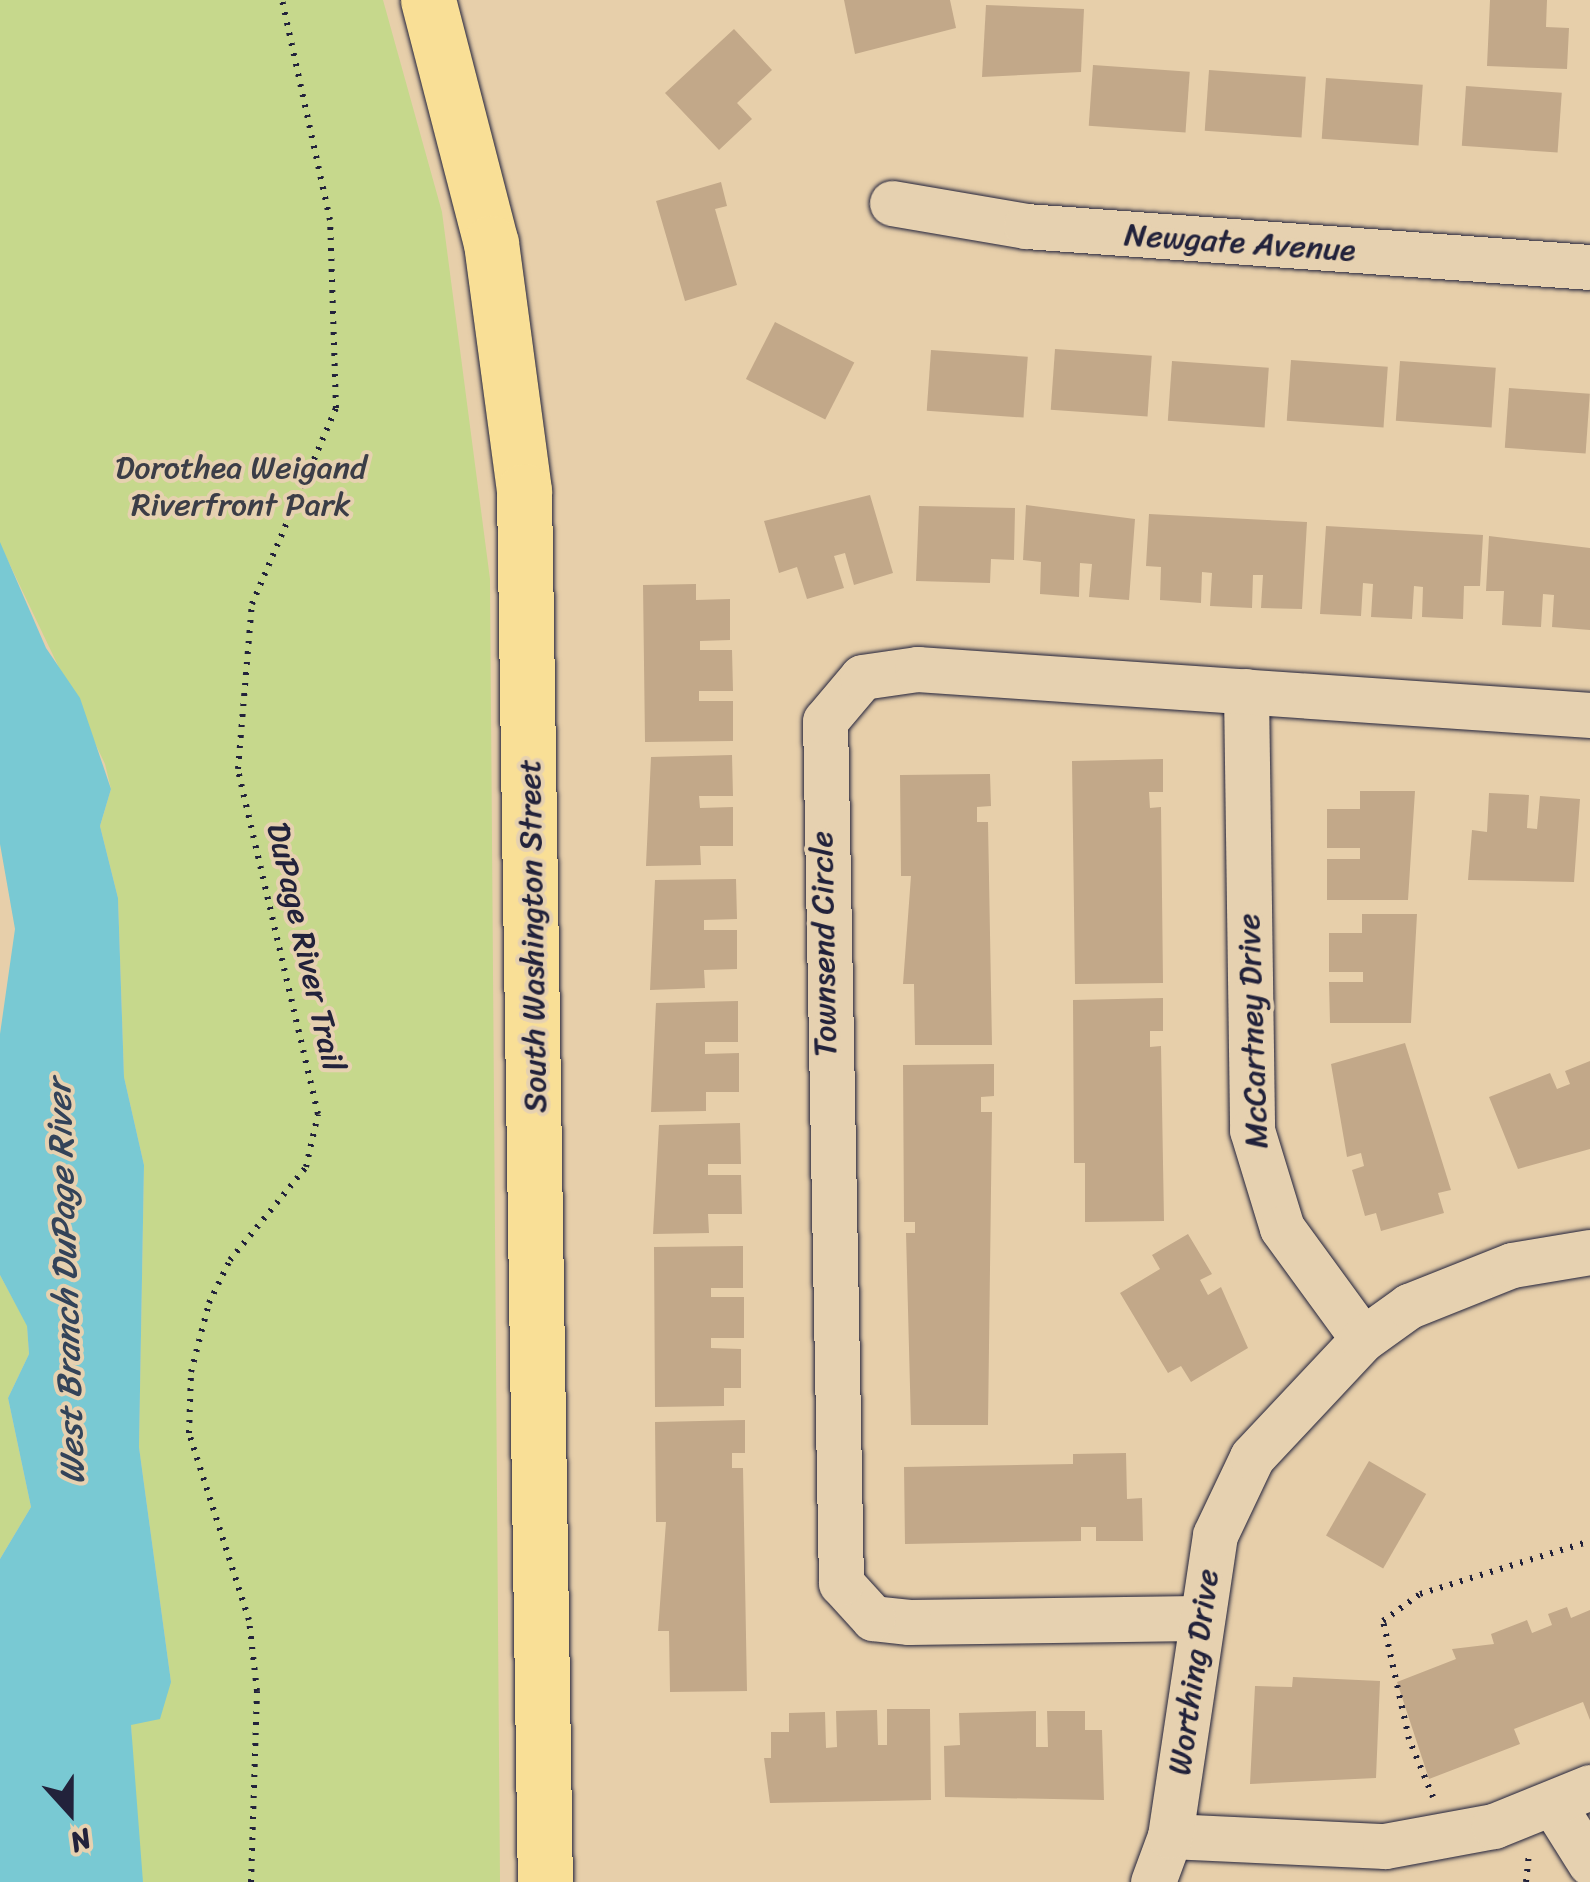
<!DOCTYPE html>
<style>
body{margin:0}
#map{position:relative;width:1590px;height:1882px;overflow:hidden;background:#e7cfaa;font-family:Sriracha,sans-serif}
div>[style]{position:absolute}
.green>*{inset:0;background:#c6d88c}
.water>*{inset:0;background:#79c9d3}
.building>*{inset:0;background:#c2a889;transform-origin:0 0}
.path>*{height:6px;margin-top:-3px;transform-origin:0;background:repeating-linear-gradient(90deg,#22223b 0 2.5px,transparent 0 10.5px)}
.roads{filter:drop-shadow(0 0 2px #22223b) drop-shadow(0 0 2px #22223b)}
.minor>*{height:45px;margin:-22.5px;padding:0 22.5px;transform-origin:22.5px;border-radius:22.5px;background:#e6d1b0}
.major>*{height:55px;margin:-27.5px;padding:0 27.5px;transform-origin:27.5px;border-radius:27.5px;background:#f9df96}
span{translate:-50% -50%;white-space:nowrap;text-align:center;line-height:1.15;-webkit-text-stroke:8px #e6d1b0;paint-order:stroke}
.street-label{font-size:32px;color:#22223b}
.park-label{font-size:32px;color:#3b3d47}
.water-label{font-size:35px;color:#334359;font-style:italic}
.north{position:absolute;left:20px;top:1762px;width:100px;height:100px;-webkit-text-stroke:8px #e6d1b0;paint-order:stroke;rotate:159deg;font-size:28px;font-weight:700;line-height:40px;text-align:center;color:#22223b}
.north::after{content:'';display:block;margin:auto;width:35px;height:45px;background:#22223b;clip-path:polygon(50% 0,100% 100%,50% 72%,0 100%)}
</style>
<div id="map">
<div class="green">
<i style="clip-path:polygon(0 0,383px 0,442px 212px,490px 579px,500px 1882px,143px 1882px,137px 1860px,131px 1724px,171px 1682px,139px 1447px,144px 1165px,124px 1077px,118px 898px,100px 826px,111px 789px,105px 764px,0 544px)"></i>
<i style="clip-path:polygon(0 1275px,27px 1325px,29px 1354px,8px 1398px,31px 1507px,0 1559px)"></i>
</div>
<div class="water">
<i style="clip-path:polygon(0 542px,46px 648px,80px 698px,111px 789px,100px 826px,118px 898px,124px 1077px,144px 1165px,139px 1447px,171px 1682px,160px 1719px,131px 1725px,143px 1882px,0 1882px,0 1559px,31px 1507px,8px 1398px,29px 1354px,27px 1326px,0 1275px,0 1034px,15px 929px,0 844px)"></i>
</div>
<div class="building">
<i style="clip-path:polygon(844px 0,950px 0,956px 28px,855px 54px)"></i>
<i style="clip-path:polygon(1490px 0,1547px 0,1546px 27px,1569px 28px,1567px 69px,1487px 66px)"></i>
<i style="clip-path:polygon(986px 5px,1084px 9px,1081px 72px,982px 77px)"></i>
<i style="clip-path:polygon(734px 29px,772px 70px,737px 103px,752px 119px,719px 150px,665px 93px)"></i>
<i style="left:1093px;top:65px;width:97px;height:61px;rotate:4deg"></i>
<i style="left:1209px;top:70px;width:97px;height:61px;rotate:4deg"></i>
<i style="left:1326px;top:78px;width:97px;height:61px;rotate:4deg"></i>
<i style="left:1466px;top:86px;width:96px;height:60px;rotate:4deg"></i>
<i style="clip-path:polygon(721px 182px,727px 206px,715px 209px,737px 285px,685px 301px,656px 201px)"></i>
<i style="left:775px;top:322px;width:89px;height:64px;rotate:27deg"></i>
<i style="left:1055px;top:349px;width:97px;height:61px;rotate:4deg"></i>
<i style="left:931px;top:350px;width:97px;height:61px;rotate:4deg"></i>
<i style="left:1291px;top:360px;width:97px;height:61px;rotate:4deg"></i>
<i style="left:1172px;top:361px;width:97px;height:60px;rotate:4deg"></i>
<i style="left:1400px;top:361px;width:96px;height:60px;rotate:4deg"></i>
<i style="left:1509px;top:388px;width:81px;height:60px;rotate:4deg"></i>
<i style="clip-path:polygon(870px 495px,893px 573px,854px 585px,845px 553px,834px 556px,844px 588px,807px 599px,797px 567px,779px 573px,764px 521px)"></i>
<i style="clip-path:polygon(1026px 505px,1135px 519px,1129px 600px,1089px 597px,1092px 564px,1080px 563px,1079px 597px,1040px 594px,1041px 562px,1023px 560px)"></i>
<i style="clip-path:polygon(919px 506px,1015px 508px,1014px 560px,991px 559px,990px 583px,916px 581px)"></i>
<i style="clip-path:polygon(1149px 514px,1307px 522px,1302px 609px,1261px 608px,1263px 575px,1253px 575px,1252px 608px,1210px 606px,1212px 573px,1202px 572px,1201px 603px,1160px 600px,1161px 567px,1146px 566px)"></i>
<i style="clip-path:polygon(1326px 526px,1483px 535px,1480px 586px,1464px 586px,1463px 619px,1422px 617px,1423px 587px,1414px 586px,1412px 619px,1371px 617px,1373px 584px,1363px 583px,1361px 616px,1320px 614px)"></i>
<i style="clip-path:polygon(1489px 536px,1590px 548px,1590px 630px,1552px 627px,1554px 595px,1543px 594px,1541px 627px,1502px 625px,1504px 591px,1486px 591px)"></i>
<i style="clip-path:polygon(696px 584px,696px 600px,730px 599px,730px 640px,700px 641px,700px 650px,732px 650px,733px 691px,699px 691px,699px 701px,733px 701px,733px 741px,645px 742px,643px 585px)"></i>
<i style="clip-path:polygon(732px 755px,733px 796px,699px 796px,700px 808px,733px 807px,733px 846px,700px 846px,701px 865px,646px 866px,651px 757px)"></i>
<i style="clip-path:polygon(1163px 759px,1163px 792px,1149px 792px,1150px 808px,1161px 807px,1163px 983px,1075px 984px,1072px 761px)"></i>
<i style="clip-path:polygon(990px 774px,991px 806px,977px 807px,977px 822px,988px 822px,992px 1045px,915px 1045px,914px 984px,903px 984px,911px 876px,901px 876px,900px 775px)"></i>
<i style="clip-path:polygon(1360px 791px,1415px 791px,1408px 900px,1327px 900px,1327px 859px,1360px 859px,1360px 848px,1327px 848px,1327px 809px,1360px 809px)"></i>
<i style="clip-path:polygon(1489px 793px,1529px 795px,1527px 828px,1537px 829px,1540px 796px,1580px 799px,1574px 882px,1468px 880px,1472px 830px,1487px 832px)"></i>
<i style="clip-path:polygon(736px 879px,737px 919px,704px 920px,704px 930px,737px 930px,737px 969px,704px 970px,705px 988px,650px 990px,655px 880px)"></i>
<i style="clip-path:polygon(1362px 914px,1417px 914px,1411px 1023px,1330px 1023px,1329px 982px,1363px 982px,1363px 972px,1329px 972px,1329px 933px,1362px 933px)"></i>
<i style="clip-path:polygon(1163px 998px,1163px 1031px,1150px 1031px,1150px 1047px,1161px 1046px,1164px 1221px,1085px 1222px,1085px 1163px,1074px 1163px,1073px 1000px)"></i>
<i style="clip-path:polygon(738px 1001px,738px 1042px,705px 1042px,705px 1054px,739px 1053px,739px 1092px,706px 1092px,706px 1111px,651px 1112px,656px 1003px)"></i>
<i style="clip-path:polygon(1405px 1043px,1451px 1190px,1438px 1193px,1444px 1213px,1381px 1231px,1376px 1213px,1365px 1216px,1352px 1170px,1364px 1166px,1361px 1153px,1347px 1157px,1331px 1064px)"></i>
<i style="clip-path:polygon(1590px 1061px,1590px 1149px,1518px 1169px,1489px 1097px,1550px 1073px,1557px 1089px,1570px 1084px,1565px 1071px)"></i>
<i style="clip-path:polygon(994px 1064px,994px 1096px,981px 1097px,981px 1112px,992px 1112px,988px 1425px,911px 1425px,906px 1233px,915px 1233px,915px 1222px,904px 1222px,903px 1065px)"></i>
<i style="clip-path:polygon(740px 1123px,741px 1164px,708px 1164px,708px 1175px,741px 1175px,742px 1214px,708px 1214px,709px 1233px,653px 1234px,659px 1125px)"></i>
<i style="clip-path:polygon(1188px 1234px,1212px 1274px,1200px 1280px,1208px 1295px,1221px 1287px,1248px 1348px,1191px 1382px,1181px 1366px,1168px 1373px,1120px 1293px,1160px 1269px,1152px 1255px)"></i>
<i style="clip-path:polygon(743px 1246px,743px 1288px,711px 1288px,711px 1297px,744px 1297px,744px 1338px,711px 1338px,711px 1348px,741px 1349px,741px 1388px,724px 1388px,724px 1406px,655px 1407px,654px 1247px)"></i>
<i style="clip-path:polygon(745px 1420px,745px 1453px,732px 1453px,732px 1468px,743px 1468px,747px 1691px,670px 1692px,669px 1631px,658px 1631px,666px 1522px,656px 1522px,655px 1422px)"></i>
<i style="clip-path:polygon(1126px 1453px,1127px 1499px,1142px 1498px,1143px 1541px,1096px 1541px,1096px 1527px,1081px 1527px,1081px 1541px,905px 1544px,904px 1467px,1073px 1464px,1073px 1454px)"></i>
<i style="left:1369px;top:1461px;width:66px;height:86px;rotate:30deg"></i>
<i style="clip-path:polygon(1567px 1607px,1571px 1618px,1590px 1610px,1590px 1720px,1583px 1702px,1514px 1729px,1520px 1744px,1429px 1779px,1397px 1682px,1456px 1659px,1452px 1649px,1494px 1644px,1491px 1634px,1527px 1620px,1532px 1633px,1552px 1625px,1548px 1614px)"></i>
<i style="clip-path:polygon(1293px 1677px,1380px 1681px,1376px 1778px,1250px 1784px,1255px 1686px,1292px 1687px)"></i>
<i style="clip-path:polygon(887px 1709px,930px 1709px,931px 1800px,770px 1803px,764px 1758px,771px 1758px,771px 1732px,789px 1732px,789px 1713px,825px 1712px,826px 1748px,837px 1747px,836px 1711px,877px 1710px,878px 1745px,887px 1745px)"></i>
<i style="clip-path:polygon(1036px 1711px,1036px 1747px,1048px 1747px,1047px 1711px,1085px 1711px,1085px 1730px,1102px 1730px,1104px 1800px,945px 1797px,944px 1746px,960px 1745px,959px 1713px)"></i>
</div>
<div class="path">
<i style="left:1433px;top:1797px;width:63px;rotate:-112.5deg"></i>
<i style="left:1409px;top:1739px;width:121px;rotate:-102.4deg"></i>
<i style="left:1383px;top:1621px;width:46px;rotate:-36.1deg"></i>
<i style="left:1420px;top:1594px;width:178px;rotate:-17.3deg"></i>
<i style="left:251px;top:1882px;width:191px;rotate:-88.2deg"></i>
<i style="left:257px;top:1691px;width:71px;rotate:-96.4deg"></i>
<i style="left:249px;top:1620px;width:196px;rotate:-107.8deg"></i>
<i style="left:189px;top:1433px;width:61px;rotate:-88.1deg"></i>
<i style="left:191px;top:1372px;width:71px;rotate:-75.4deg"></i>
<i style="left:209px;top:1303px;width:48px;rotate:-64deg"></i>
<i style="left:230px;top:1260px;width:120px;rotate:-50.7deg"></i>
<i style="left:306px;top:1167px;width:54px;rotate:-77.2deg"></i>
<i style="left:318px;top:1114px;width:354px;rotate:-103.1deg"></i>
<i style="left:238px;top:769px;width:166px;rotate:-85.2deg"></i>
<i style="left:252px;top:604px;width:213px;rotate:-66.8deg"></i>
<i style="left:336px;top:408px;width:188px;rotate:-91.8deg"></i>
<i style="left:330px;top:220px;width:225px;rotate:-102.3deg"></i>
<i style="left:1526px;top:1882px;width:27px;rotate:-84deg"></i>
</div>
<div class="roads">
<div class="minor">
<i style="left:892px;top:203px;width:136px;rotate:9.7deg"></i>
<i style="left:1026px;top:226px;width:565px;rotate:4.16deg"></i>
<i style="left:1246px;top:691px;width:439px;rotate:89.2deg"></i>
<i style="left:1252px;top:1130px;width:102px;rotate:73deg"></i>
<i style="left:1282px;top:1228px;width:137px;rotate:53.9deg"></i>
<i style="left:1197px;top:1618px;width:288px;rotate:179.2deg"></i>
<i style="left:909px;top:1622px;width:36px;rotate:-174deg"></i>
<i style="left:873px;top:1618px;width:47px;rotate:-132.4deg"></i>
<i style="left:841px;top:1583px;width:862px;rotate:-91.06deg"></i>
<i style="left:825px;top:721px;width:57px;rotate:-49.9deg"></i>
<i style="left:862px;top:677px;width:56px;rotate:-8.3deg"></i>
<i style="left:917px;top:669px;width:675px;rotate:3.91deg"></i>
<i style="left:1553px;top:1804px;width:70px;rotate:57.9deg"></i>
<i style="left:1170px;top:1836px;width:215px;rotate:2.7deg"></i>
<i style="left:1385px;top:1846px;width:111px;rotate:-10.4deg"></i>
<i style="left:1494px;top:1826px;width:104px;rotate:-22.1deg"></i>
<i style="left:1153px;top:1882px;width:49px;rotate:-69.7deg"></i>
<i style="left:1170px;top:1836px;width:304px;rotate:-81.5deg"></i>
<i style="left:1215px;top:1535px;width:86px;rotate:-64.6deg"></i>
<i style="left:1252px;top:1457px;width:162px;rotate:-46.8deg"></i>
<i style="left:1363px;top:1339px;width:57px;rotate:-35.7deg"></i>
<i style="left:1409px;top:1306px;width:111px;rotate:-21.7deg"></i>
<i style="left:1512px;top:1265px;width:79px;rotate:-9.5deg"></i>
</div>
<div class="major">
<i style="left:428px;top:0;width:251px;rotate:75.5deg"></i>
<i style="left:491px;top:243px;width:250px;rotate:82.4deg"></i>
<i style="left:524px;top:491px;width:1391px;rotate:89.14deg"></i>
</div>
</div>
<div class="street-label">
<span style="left:1240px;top:243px;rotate:4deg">Newgate Avenue</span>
<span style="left:533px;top:936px;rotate:-91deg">South Washington Street</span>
<span style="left:824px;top:944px;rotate:-91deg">Townsend Circle</span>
<span style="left:305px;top:947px;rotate:77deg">DuPage River Trail</span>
<span style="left:1253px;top:1031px;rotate:-92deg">McCartney Drive</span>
<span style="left:1194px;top:1672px;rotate:-82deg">Worthing Drive</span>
</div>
<div class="park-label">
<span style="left:241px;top:487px">Dorothea Weigand<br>Riverfront Park</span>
</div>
<div class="water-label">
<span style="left:65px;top:1282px;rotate:-92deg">West Branch DuPage River</span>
</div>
<div class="north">N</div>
</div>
